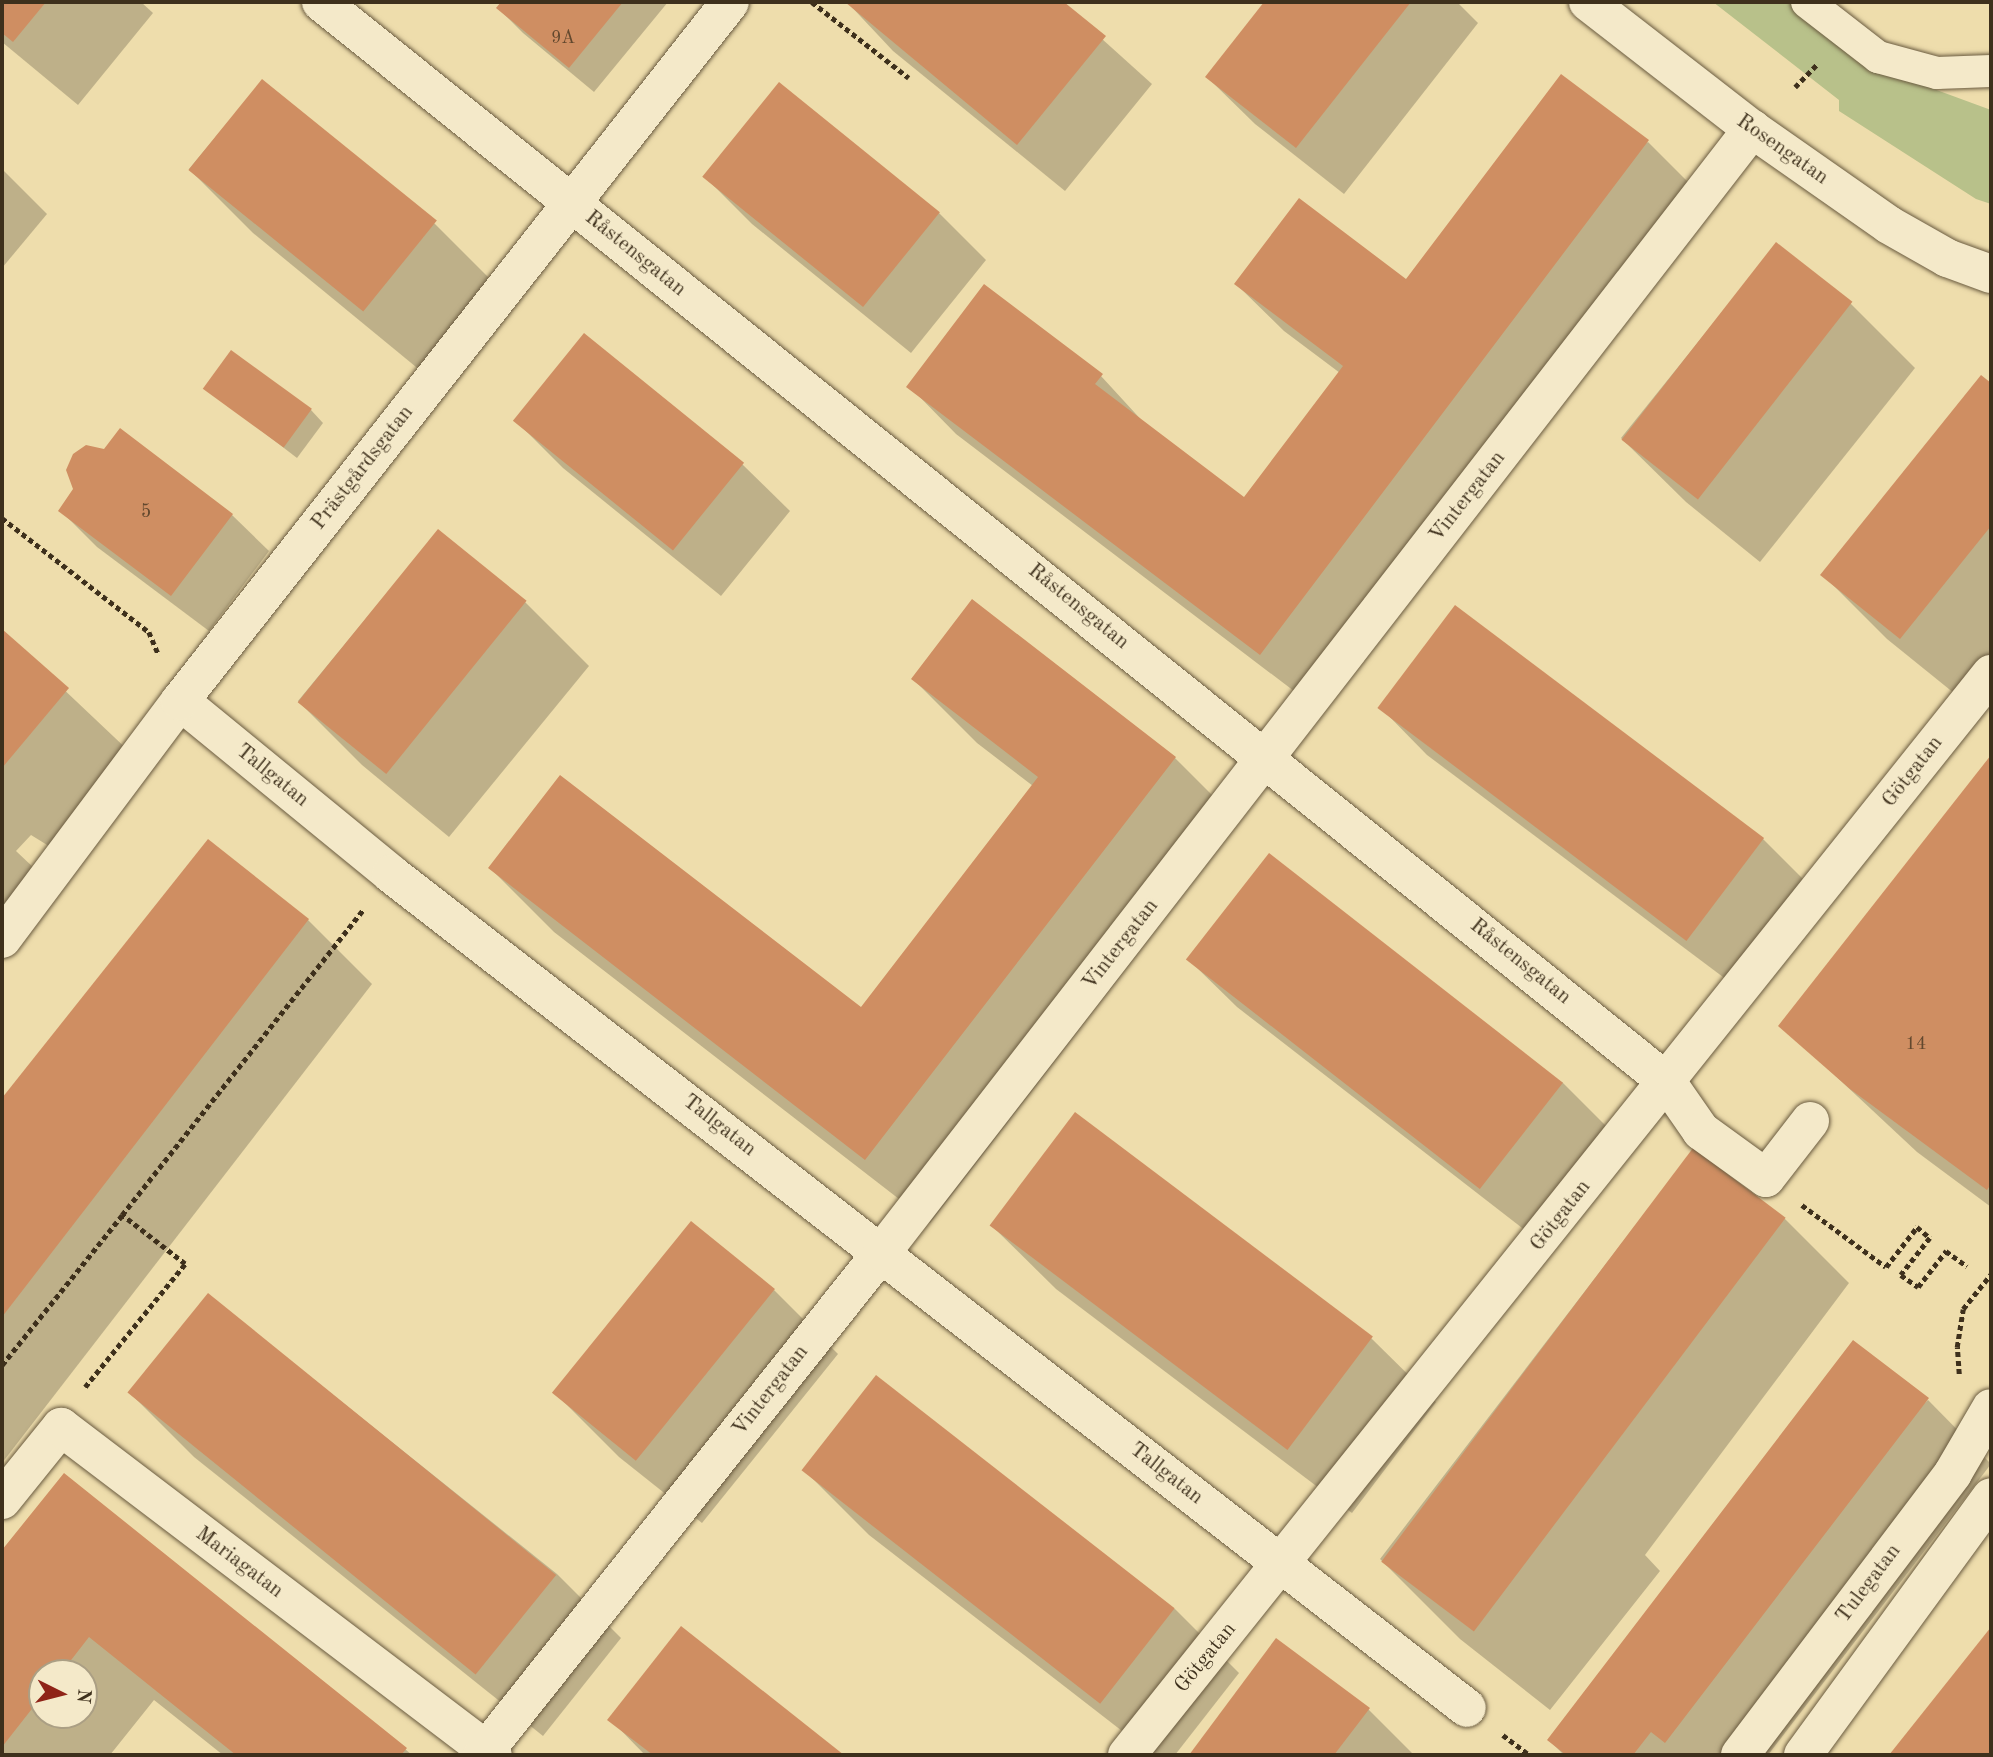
<!DOCTYPE html>
<meta charset="utf-8">
<style>
body{margin:0}
#map{position:relative;width:1993px;height:1757px;overflow:hidden;background:#eeddac;font-family:"Old Standard TT",serif}
div>[style]{position:absolute}
.green>*{inset:0;background:#b8c18a}
.shadow>*{inset:0;background:#0003}
.building>*{inset:0;background:#cf8e62;transform-origin:0 0}
.path>*{height:4.5px;margin-top:-2.25px;transform-origin:0;background:repeating-linear-gradient(90deg,#3e301c 0 5px,transparent 0 8.5px)}
.roads{filter:drop-shadow(0 0 2px #6a5b40) drop-shadow(0 0 2px #6a5b40)}
.service>*{height:32px;margin:-16px;padding:0 16px;transform-origin:16px;border-radius:16px;background:#f4e9c9}
.minor>*{height:38px;margin:-19px;padding:0 19px;transform-origin:19px;border-radius:19px;background:#f4e9c9}
.tertiary>*{height:38px;margin:-19px;padding:0 19px;transform-origin:19px;border-radius:19px;background:#f4e9c9}
span{translate:-50% -50%;white-space:nowrap;text-align:center;line-height:1.15;-webkit-text-stroke:6px #f4e9c9;paint-order:stroke}
.number-label{font-size:18px;color:#62482e}
.number-label span{-webkit-text-stroke-width:0}
.street-label{font-size:21px;color:#3e301c}
.frame{position:absolute;inset:0;border:4px solid #3e301c;pointer-events:none}
.north{position:absolute;left:28px;top:1659px;width:70px;height:70px;box-sizing:border-box;background:#f4e9c9;border:2px solid #ab9f84;border-radius:50%;rotate:96deg;font-size:19px;font-weight:700;line-height:28px;text-align:center;color:#3e301c}
.north::after{content:'';display:block;margin:auto;width:24px;height:32px;background:#8f2418;clip-path:polygon(50% 0,100% 100%,50% 72%,0 100%)}
</style>
<div id="map">
<div class="green">
<i style="clip-path:polygon(1713px 2px,1803px 2px,1808px 19px,1855px 60px,1991px 110px,1991px 204px,1976px 199px,1839px 111px,1839px 100px)"></i>
</div>
<div class="shadow">
<i style="clip-path:polygon(2px 2px,141px 2px,153px 13px,78px 105px,2px 42px)"></i>
<i style="clip-path:polygon(503px 2px,668px 2px,594px 92px,523px 33px,498px 8px)"></i>
<i style="clip-path:polygon(847px 2px,1061px 2px,1152px 84px,1065px 191px,893px 51px)"></i>
<i style="clip-path:polygon(1267px 2px,1457px 2px,1478px 23px,1344px 194px,1255px 124px,1207px 77px)"></i>
<i style="clip-path:polygon(262px 81px,435px 224px,499px 288px,427px 376px,253px 233px,189px 169px)"></i>
<i style="clip-path:polygon(1648px 142px,1695px 189px,1307px 701px,956px 434px,909px 386px,1101px 376px,1146px 425px,1245px 500px,1340px 373px,1284px 331px,1236px 284px,1407px 281px)"></i>
<i style="clip-path:polygon(2px 169px,47px 214px,2px 268px)"></i>
<i style="clip-path:polygon(705px 177px,939px 213px,986px 260px,911px 353px,752px 224px)"></i>
<i style="clip-path:polygon(1777px 244px,1851px 304px,1915px 368px,1760px 562px,1686px 502px,1621px 438px)"></i>
<i style="clip-path:polygon(1982px 378px,1991px 386px,1991px 670px,1965px 702px,1887px 639px,1823px 575px)"></i>
<i style="clip-path:polygon(206px 388px,311px 410px,323px 423px,297px 458px)"></i>
<i style="clip-path:polygon(516px 421px,742px 464px,790px 511px,721px 596px,563px 468px)"></i>
<i style="clip-path:polygon(60px 510px,232px 515px,269px 551px,209px 631px,97px 547px)"></i>
<i style="clip-path:polygon(438px 531px,525px 602px,589px 666px,449px 837px,362px 765px,298px 701px)"></i>
<i style="clip-path:polygon(2px 631px,132px 754px,52px 848px,31px 835px,16px 851px,34px 868px,2px 909px)"></i>
<i style="clip-path:polygon(913px 679px,1175px 758px,1239px 822px,930px 1223px,554px 932px,490px 868px,861px 1010px,1033px 786px,977px 743px)"></i>
<i style="clip-path:polygon(1380px 707px,1763px 839px,1810px 886px,1735px 986px,1427px 755px)"></i>
<i style="clip-path:polygon(1991px 758px,1991px 1207px,1917px 1152px,1781px 1025px)"></i>
<i style="clip-path:polygon(209px 842px,308px 920px,372px 984px,2px 1463px,2px 1101px)"></i>
<i style="clip-path:polygon(1189px 960px,1562px 1082px,1610px 1130px,1530px 1234px,1237px 1007px)"></i>
<i style="clip-path:polygon(1693px 1150px,1785px 1219px,1849px 1283px,1645px 1555px,1660px 1571px,1550px 1710px,1460px 1639px,1380px 1559px)"></i>
<i style="clip-path:polygon(991px 1225px,1371px 1338px,1436px 1402px,1352px 1513px,1056px 1289px)"></i>
<i style="clip-path:polygon(774px 1290px,838px 1354px,702px 1523px,619px 1457px,555px 1393px)"></i>
<i style="clip-path:polygon(208px 1295px,557px 1574px,621px 1638px,543px 1736px,194px 1457px,130px 1393px)"></i>
<i style="clip-path:polygon(1928px 1400px,1991px 1464px,1768px 1755px,1564px 1755px,1549px 1740px)"></i>
<i style="clip-path:polygon(805px 1471px,1175px 1609px,1239px 1673px,1175px 1755px,1153px 1755px,869px 1535px)"></i>
<i style="clip-path:polygon(evenodd,64px 1475px,405px 1749px,412px 1755px,223px 1755px,154px 1700px,110px 1755px,2px 1755px,2px 1553px,64px 1475px,42px 1673px,84px 1673px,84px 1715px,42px 1715px,42px 1673px)"></i>
<i style="clip-path:polygon(682px 1628px,841px 1755px,645px 1755px,610px 1719px)"></i>
<i style="clip-path:polygon(1991px 1630px,1991px 1755px,1892px 1755px)"></i>
<i style="clip-path:polygon(1277px 1641px,1368px 1709px,1414px 1755px,1191px 1755px)"></i>
</div>
<div class="building">
<i style="clip-path:polygon(2px 2px,46px 2px,13px 42px,2px 33px)"></i>
<i style="clip-path:polygon(501px 2px,623px 2px,569px 68px,496px 8px)"></i>
<i style="clip-path:polygon(845px 2px,1064px 2px,1106px 36px,1017px 145px)"></i>
<i style="clip-path:polygon(1264px 2px,1411px 2px,1296px 148px,1205px 77px)"></i>
<i style="clip-path:polygon(1561px 74px,1649px 140px,1260px 655px,906px 387px,984px 284px,1103px 374px,1095px 384px,1244px 497px,1343px 366px,1234px 284px,1299px 198px,1406px 279px)"></i>
<i style="left:262px;top:79px;width:225px;height:117px;rotate:39deg"></i>
<i style="left:779px;top:82px;width:207px;height:122px;rotate:39deg"></i>
<i style="left:1776px;top:242px;width:97px;height:251px;rotate:38deg"></i>
<i style="left:584px;top:333px;width:206px;height:113px;rotate:39deg"></i>
<i style="left:231px;top:350px;width:100px;height:48px;rotate:36deg"></i>
<i style="clip-path:polygon(1981px 375px,1991px 383px,1991px 526px,1900px 639px,1820px 575px)"></i>
<i style="clip-path:polygon(120px 428px,233px 514px,171px 596px,58px 511px,73px 489px,66px 470px,73px 454px,86px 445px,104px 449px)"></i>
<i style="left:438px;top:529px;width:114px;height:223px;rotate:39deg"></i>
<i style="clip-path:polygon(972px 599px,1176px 757px,865px 1160px,488px 868px,560px 775px,861px 1007px,1038px 777px,911px 679px)"></i>
<i style="left:1455px;top:605px;width:387px;height:129px;rotate:37deg"></i>
<i style="clip-path:polygon(2px 629px,69px 688px,2px 768px)"></i>
<i style="clip-path:polygon(1991px 755px,1991px 1184px,1987px 1190px,1850px 1089px,1778px 1026px)"></i>
<i style="clip-path:polygon(208px 839px,309px 919px,2px 1317px,2px 1098px)"></i>
<i style="left:1269px;top:853px;width:373px;height:135px;rotate:38deg"></i>
<i style="left:1075px;top:1112px;width:373px;height:142px;rotate:37deg"></i>
<i style="left:1693px;top:1148px;width:116px;height:518px;rotate:37deg"></i>
<i style="left:691px;top:1221px;width:108px;height:221px;rotate:39deg"></i>
<i style="left:208px;top:1293px;width:448px;height:128px;rotate:39deg"></i>
<i style="clip-path:polygon(1853px 1340px,1929px 1398px,1665px 1743px,1651px 1732px,1633px 1755px,1566px 1755px,1547px 1740px)"></i>
<i style="left:876px;top:1375px;width:379px;height:121px;rotate:38deg"></i>
<i style="clip-path:polygon(64px 1473px,407px 1748px,401px 1755px,236px 1755px,89px 1637px,61px 1673px,42px 1673px,42px 1696px,2px 1747px,2px 1550px)"></i>
<i style="clip-path:polygon(681px 1626px,844px 1755px,653px 1755px,607px 1720px)"></i>
<i style="clip-path:polygon(1991px 1627px,1991px 1755px,1889px 1755px)"></i>
<i style="clip-path:polygon(1276px 1638px,1370px 1708px,1334px 1755px,1189px 1755px)"></i>
</div>
<div class="path">
<i style="left:812px;top:2px;width:123px;rotate:38.1deg"></i>
<i style="left:1795px;top:87px;width:33px;rotate:-46deg"></i>
<i style="left:2px;top:518px;width:186px;rotate:37.8deg"></i>
<i style="left:149px;top:632px;width:25px;rotate:67deg"></i>
<i style="left:1802px;top:1205px;width:104px;rotate:36.4deg"></i>
<i style="left:1886px;top:1267px;width:51px;rotate:-52.2deg"></i>
<i style="left:1917px;top:1227px;width:17px;rotate:40deg"></i>
<i style="left:1930px;top:1238px;width:47px;rotate:128.1deg"></i>
<i style="left:1901px;top:1275px;width:21px;rotate:35deg"></i>
<i style="left:1918px;top:1287px;width:46px;rotate:-52.1deg"></i>
<i style="left:1946px;top:1251px;width:26px;rotate:36deg"></i>
<i style="left:2px;top:1365px;width:192px;rotate:-51.3deg"></i>
<i style="left:1959px;top:1374px;width:27px;rotate:-94deg"></i>
<i style="left:1957px;top:1347px;width:38px;rotate:-81deg"></i>
<i style="left:1963px;top:1309px;width:45px;rotate:-51.3deg"></i>
<i style="left:85px;top:1387px;width:159px;rotate:-50.9deg"></i>
<i style="left:185px;top:1264px;width:80px;rotate:-142.1deg"></i>
<i style="left:122px;top:1215px;width:390px;rotate:-51.7deg"></i>
<i style="left:1503px;top:1735px;width:34px;rotate:37deg"></i>
</div>
<div class="roads">
<div class="service">
<i style="left:1807px;top:2px;width:90px;rotate:37.8deg"></i>
<i style="left:1878px;top:57px;width:61px;rotate:15.2deg"></i>
<i style="left:1937px;top:73px;width:54px;rotate:-2.1deg"></i>
</div>
<div class="minor">
<i style="left:321px;top:2px;width:1726px;rotate:38.74deg"></i>
<i style="left:1667px;top:1082px;width:60px;rotate:55.2deg"></i>
<i style="left:1701px;top:1131px;width:80px;rotate:35.9deg"></i>
<i style="left:1766px;top:1178px;width:72px;rotate:-52.3deg"></i>
<i style="left:1588px;top:2px;width:207px;rotate:37.8deg"></i>
<i style="left:1752px;top:129px;width:167px;rotate:35deg"></i>
<i style="left:1889px;top:225px;width:67px;rotate:29.6deg"></i>
<i style="left:1947px;top:258px;width:47px;rotate:20deg"></i>
<i style="left:180px;top:701px;width:273px;rotate:39.3deg"></i>
<i style="left:391px;top:874px;width:1361px;rotate:37.78deg"></i>
<i style="left:2px;top:939px;width:297px;rotate:-53.2deg"></i>
<i style="left:180px;top:701px;width:889px;rotate:-51.8deg"></i>
<i style="left:2px;top:1500px;width:94px;rotate:-51.1deg"></i>
<i style="left:61px;top:1427px;width:542px;rotate:37.21deg"></i>
<i style="left:482px;top:1755px;width:643px;rotate:-51.51deg"></i>
<i style="left:882px;top:1252px;width:1421px;rotate:-52.23deg"></i>
<i style="left:1127px;top:1755px;width:1384px;rotate:-51.37deg"></i>
</div>
<div class="tertiary">
<i style="left:1740px;top:1755px;width:353px;rotate:-52.9deg"></i>
<i style="left:1953px;top:1473px;width:75px;rotate:-59.7deg"></i>
<i style="left:1803px;top:1755px;width:319px;rotate:-53.9deg"></i>
</div>
</div>
<div class="number-label">
<span style="left:563px;top:38px">9A</span>
<span style="left:146px;top:512px">5</span>
<span style="left:1916px;top:1044px">14</span>
</div>
<div class="street-label">
<span style="left:1782px;top:150px;rotate:35deg">Rosengatan</span>
<span style="left:635px;top:254px;rotate:39deg">Råstensgatan</span>
<span style="left:363px;top:468px;rotate:-52deg">Prästgårdsgatan</span>
<span style="left:1468px;top:497px;rotate:-52deg">Vintergatan</span>
<span style="left:1078px;top:607px;rotate:39deg">Råstensgatan</span>
<span style="left:1913px;top:772px;rotate:-52deg">Götgatan</span>
<span style="left:272px;top:776px;rotate:39deg">Tallgatan</span>
<span style="left:1121px;top:945px;rotate:-52deg">Vintergatan</span>
<span style="left:1520px;top:962px;rotate:39deg">Råstensgatan</span>
<span style="left:719px;top:1126px;rotate:38deg">Tallgatan</span>
<span style="left:1561px;top:1216px;rotate:-52deg">Götgatan</span>
<span style="left:771px;top:1391px;rotate:-52deg">Vintergatan</span>
<span style="left:1166px;top:1474px;rotate:38deg">Tallgatan</span>
<span style="left:239px;top:1563px;rotate:37deg">Mariagatan</span>
<span style="left:1869px;top:1584px;rotate:-53deg">Tulegatan</span>
<span style="left:1206px;top:1658px;rotate:-51deg">Götgatan</span>
</div>
<div class="frame"></div>
<div class="north">N</div>
</div>
